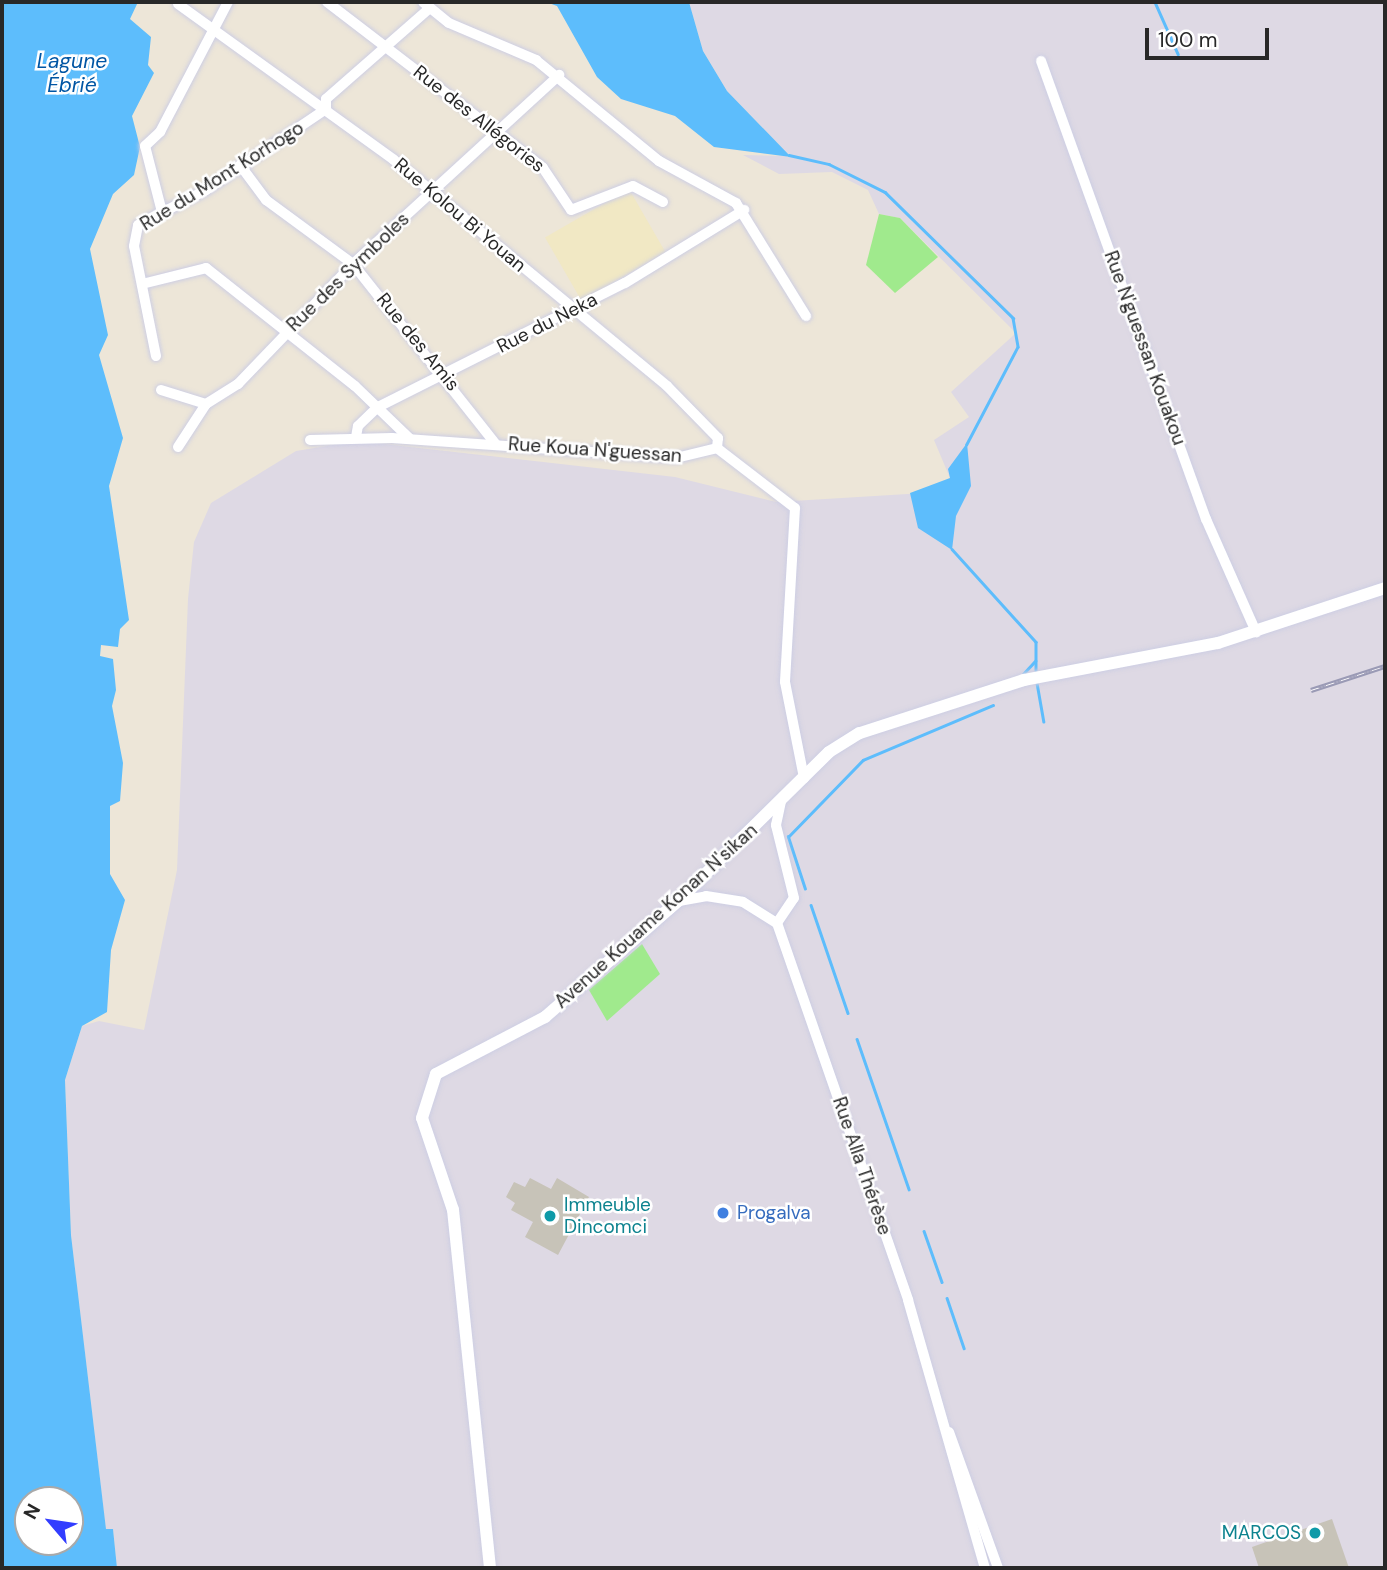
<!DOCTYPE html>
<meta charset="utf-8">
<style>
body{margin:0}
#map{position:relative;width:1387px;height:1570px;overflow:hidden;background:#ede6d8;font-family:"DM Sans",sans-serif}
div>[style]{position:absolute}
.industrial>*{inset:0;background:#ded9e4}
.education>*{inset:0;background:#f1e8c4;transform-origin:0 0}
.green>*{inset:0;background:#a0ea8d}
.water>*{inset:0;background:#5dbdfc}
.stream>*{height:2.5px;margin:-1.25px;padding:0 1.25px;transform-origin:1.25px;border-radius:1.25px;background:#5dbdfc}
.building>*{inset:0;background:#c7c3b8}
.roads{filter:drop-shadow(0 0 2px #cdcee3) drop-shadow(0 0 2px #cdcee3)}
.minor>*{height:10px;margin:-5px;padding:0 5px;transform-origin:5px;border-radius:5px;background:#fff}
.tertiary>*{height:12px;margin:-6px;padding:0 6px;transform-origin:6px;border-radius:6px;background:#fff}
.rail>*{height:5px;margin-top:-2.5px;transform-origin:0;background:repeating-linear-gradient(90deg,#fff 0 8px,#9a9ab5 0 16px);box-sizing:border-box;border-block:2px solid #9a9ab5}
.dots>*{width:19px;height:19px;translate:-50% -50%;box-sizing:border-box;border:4px solid #fff;border-radius:50%}
span{translate:-50% -50%;white-space:nowrap;text-align:center;line-height:1.15;-webkit-text-stroke:5px #fff;paint-order:stroke}
.street-label{font-size:19px;color:#282828}
.culture-label{font-size:19px;color:#0d838f}
.left{translate:0 -50%;text-align:left}
.right{translate:-100% -50%;text-align:right}
.shop-label{font-size:19px;color:#366cbe}
.water-label{font-size:21px;color:#0056a4;font-style:italic}
.frame{position:absolute;inset:0;border:4px solid #282828;pointer-events:none}
.north{position:absolute;left:14px;top:1486px;width:70px;height:70px;box-sizing:border-box;background:#fff;border:2px solid #a9a9a9;border-radius:50%;rotate:299deg;font-size:19px;font-weight:700;line-height:28px;text-align:center;color:#282828}
.north::after{content:'';display:block;margin:auto;width:24px;height:32px;background:#323dff;clip-path:polygon(50% 0,100% 100%,50% 72%,0 100%)}
.scale{position:absolute;left:1145px;top:28px;width:124px;height:32px;box-sizing:border-box;border:4px solid #282828;border-top:0;padding-left:9px;font-size:21px;line-height:24px;white-space:nowrap;color:#282828;-webkit-text-stroke:5px #fff;paint-order:stroke}
</style>
<div id="map">
<div class="industrial">
<i style="clip-path:polygon(689px 2px,1385px 2px,1385px 1568px,117px 1568px,113px 1529px,106px 1530px,71px 1235px,65px 1080px,82px 1026px,99px 1021px,144px 1030px,177px 870px,188px 599px,194px 542px,211px 503px,296px 451px,357px 441px,675px 477px,776px 502px,924px 493px,950px 478px,934px 440px,969px 417px,951px 392px,1016px 333px,900px 218px,879px 214px,868px 190px,832px 172px,779px 174px,743px 155px,790px 156px,727px 91px,703px 51px)"></i>
</div>
<div class="education">
<i style="left:629px;top:189px;width:73px;height:97px;rotate:60deg"></i>
</div>
<div class="green">
<i style="clip-path:polygon(879px 214px,900px 218px,938px 257px,895px 293px,866px 265px)"></i>
<i style="clip-path:polygon(642px 944px,660px 974px,607px 1021px,589px 990px)"></i>
</div>
<div class="water">
<i style="clip-path:polygon(evenodd,2px 2px,138px 2px,130px 19px,151px 37px,148px 65px,154px 73px,132px 116px,140px 147px,134px 175px,113px 194px,90px 249px,108px 335px,99px 355px,123px 438px,109px 486px,129px 620px,120px 629px,118px 647px,101px 645px,100px 656px,113px 659px,116px 690px,112px 706px,123px 763px,120px 801px,110px 806px,110px 874px,125px 900px,111px 950px,107px 1012px,82px 1026px,65px 1080px,71px 1235px,106px 1529px,113px 1529px,117px 1568px,2px 1568px,2px 2px,28px 1500px,70px 1500px,70px 1542px,28px 1542px,28px 1500px)"></i>
<i style="clip-path:polygon(546px 2px,689px 2px,703px 51px,727px 91px,791px 157px,714px 147px,675px 116px,621px 99px,597px 77px,557px 6px)"></i>
<i style="clip-path:polygon(967px 443px,971px 486px,956px 516px,952px 550px,918px 528px,910px 493px,950px 478px,948px 469px)"></i>
</div>
<div class="stream">
<i style="left:1155px;top:2px;width:57px;rotate:66.1deg"></i>
<i style="left:789px;top:155px;width:41px;rotate:12.7deg"></i>
<i style="left:829px;top:164px;width:63px;rotate:26.6deg"></i>
<i style="left:885px;top:192px;width:180px;rotate:44.5deg"></i>
<i style="left:1013px;top:318px;width:29px;rotate:80deg"></i>
<i style="left:1018px;top:347px;width:110px;rotate:117.7deg"></i>
<i style="left:952px;top:549px;width:125px;rotate:47.9deg"></i>
<i style="left:1036px;top:642px;width:28px;rotate:90deg"></i>
<i style="left:1023px;top:674px;width:18px;rotate:-47deg"></i>
<i style="left:1037px;top:683px;width:39px;rotate:80deg"></i>
<i style="left:805px;top:889px;width:55px;rotate:-108.1deg"></i>
<i style="left:788px;top:837px;width:107px;rotate:-45.8deg"></i>
<i style="left:863px;top:760px;width:141px;rotate:-22.9deg"></i>
<i style="left:811px;top:905px;width:114px;rotate:71.1deg"></i>
<i style="left:857px;top:1039px;width:159px;rotate:70.9deg"></i>
<i style="left:924px;top:1231px;width:54px;rotate:70.6deg"></i>
<i style="left:947px;top:1298px;width:53px;rotate:71.2deg"></i>
</div>
<div class="building">
<i style="clip-path:polygon(530px 1178px,551px 1189px,557px 1178px,589px 1197px,558px 1255px,525px 1237px,533px 1222px,511px 1210px,515px 1203px,506px 1197px,514px 1182px,525px 1187px)"></i>
<i style="clip-path:polygon(1332px 1519px,1349px 1568px,1259px 1568px,1252px 1547px)"></i>
</div>
<div class="roads">
<div class="minor">
<i style="left:327px;top:2px;width:272px;rotate:37.5deg"></i>
<i style="left:543px;top:168px;width:50px;rotate:56.3deg"></i>
<i style="left:571px;top:210px;width:66px;rotate:-21.2deg"></i>
<i style="left:633px;top:186px;width:34px;rotate:28deg"></i>
<i style="left:423px;top:2px;width:33px;rotate:39deg"></i>
<i style="left:449px;top:23px;width:95px;rotate:23deg"></i>
<i style="left:536px;top:60px;width:159px;rotate:39.4deg"></i>
<i style="left:659px;top:161px;width:88px;rotate:28.6deg"></i>
<i style="left:736px;top:203px;width:133px;rotate:58.2deg"></i>
<i style="left:178px;top:4px;width:266px;rotate:35.8deg"></i>
<i style="left:394px;top:160px;width:354px;rotate:39.6deg"></i>
<i style="left:667px;top:386px;width:73px;rotate:45.6deg"></i>
<i style="left:718px;top:438px;width:10px;rotate:96deg"></i>
<i style="left:1041px;top:61px;width:487px;rotate:70.2deg"></i>
<i style="left:1206px;top:519px;width:124px;rotate:66.1deg"></i>
<i style="left:240px;top:165px;width:44px;rotate:53.4deg"></i>
<i style="left:266px;top:200px;width:108px;rotate:36.3deg"></i>
<i style="left:353px;top:264px;width:228px;rotate:51.6deg"></i>
<i style="left:162px;top:212px;width:68px;rotate:-104.4deg"></i>
<i style="left:145px;top:146px;width:21px;rotate:-43deg"></i>
<i style="left:160px;top:132px;width:147px;rotate:-62.4deg"></i>
<i style="left:142px;top:284px;width:66px;rotate:-14deg"></i>
<i style="left:206px;top:268px;width:190px;rotate:38.4deg"></i>
<i style="left:355px;top:386px;width:76px;rotate:43.9deg"></i>
<i style="left:156px;top:356px;width:112px;rotate:-101.3deg"></i>
<i style="left:134px;top:246px;width:21px;rotate:-79deg"></i>
<i style="left:138px;top:225px;width:76px;rotate:-27.2deg"></i>
<i style="left:206px;top:190px;width:145px;rotate:-34deg"></i>
<i style="left:326px;top:109px;width:10px;rotate:-90deg"></i>
<i style="left:326px;top:99px;width:138px;rotate:-41.2deg"></i>
<i style="left:161px;top:390px;width:47px;rotate:17.3deg"></i>
<i style="left:356px;top:437px;width:11px;rotate:-80deg"></i>
<i style="left:358px;top:426px;width:28px;rotate:-44deg"></i>
<i style="left:378px;top:407px;width:276px;rotate:-26.7deg"></i>
<i style="left:625px;top:283px;width:140px;rotate:-31.5deg"></i>
<i style="left:310px;top:440px;width:82px;rotate:-1.4deg"></i>
<i style="left:392px;top:438px;width:285px;rotate:4deg"></i>
<i style="left:676px;top:458px;width:42px;rotate:-13.7deg"></i>
<i style="left:717px;top:448px;width:98px;rotate:37.6deg"></i>
<i style="left:795px;top:508px;width:174px;rotate:93.3deg"></i>
<i style="left:785px;top:682px;width:98px;rotate:78.8deg"></i>
<i style="left:178px;top:447px;width:51px;rotate:-56.9deg"></i>
<i style="left:206px;top:404px;width:38px;rotate:-32deg"></i>
<i style="left:238px;top:384px;width:166px;rotate:-46.2deg"></i>
<i style="left:353px;top:264px;width:280px;rotate:-42.5deg"></i>
<i style="left:679px;top:901px;width:27px;rotate:-10deg"></i>
<i style="left:706px;top:896px;width:37px;rotate:9deg"></i>
<i style="left:743px;top:902px;width:40px;rotate:32deg"></i>
<i style="left:777px;top:923px;width:399px;rotate:70.8deg"></i>
<i style="left:908px;top:1300px;width:279px;rotate:74deg"></i>
<i style="left:777px;top:923px;width:30px;rotate:-56deg"></i>
<i style="left:794px;top:898px;width:75px;rotate:-103.9deg"></i>
<i style="left:776px;top:825px;width:25px;rotate:-78deg"></i>
<i style="left:949px;top:1432px;width:145px;rotate:70.2deg"></i>
</div>
<div class="tertiary">
<i style="left:490px;top:1568px;width:360px;rotate:-95.9deg"></i>
<i style="left:453px;top:1210px;width:97px;rotate:-108.6deg"></i>
<i style="left:422px;top:1118px;width:46px;rotate:-72.3deg"></i>
<i style="left:436px;top:1074px;width:123px;rotate:-27.6deg"></i>
<i style="left:545px;top:1017px;width:176px;rotate:-41.1deg"></i>
<i style="left:678px;top:901px;width:212px;rotate:-44.6deg"></i>
<i style="left:829px;top:752px;width:36px;rotate:-32deg"></i>
<i style="left:860px;top:733px;width:172px;rotate:-17.9deg"></i>
<i style="left:1024px;top:680px;width:197px;rotate:-10.8deg"></i>
<i style="left:1218px;top:643px;width:176px;rotate:-18.2deg"></i>
</div>
</div>
<div class="rail">
<i style="left:1311px;top:690px;width:78px;rotate:-18deg"></i>
</div>
<div class="dots">
<i style="left:723px;top:1213px;background:#3f7fe0"></i>
<i style="left:550px;top:1216px;background:#0f9aa8"></i>
<i style="left:1315px;top:1533px;background:#0f9aa8"></i>
</div>
<div class="street-label">
<span style="left:479px;top:119px;rotate:38deg">Rue des Allégories</span>
<span style="left:222px;top:176px;rotate:-32deg">Rue du Mont Korhogo</span>
<span style="left:460px;top:215px;rotate:40deg">Rue Kolou Bi Youan</span>
<span style="left:348px;top:272px;rotate:-44deg">Rue des Symboles</span>
<span style="left:547px;top:323px;rotate:-27deg">Rue du Neka</span>
<span style="left:418px;top:342px;rotate:51deg">Rue des Amis</span>
<span style="left:1145px;top:348px;rotate:70deg">Rue N'guessan Kouakou</span>
<span style="left:595px;top:450px;rotate:4deg">Rue Koua N'guessan</span>
<span style="left:656px;top:916px;rotate:-42deg">Avenue Kouame Konan N'sikan</span>
<span style="left:862px;top:1166px;rotate:71deg">Rue Alla Thérèse</span>
</div>
<div class="culture-label">
<span class="left" style="left:564px;top:1216px">Immeuble<br>Dincomci</span>
<span class="right" style="left:1301px;top:1533px">MARCOS</span>
</div>
<div class="shop-label">
<span class="left" style="left:737px;top:1213px">Progalva</span>
</div>
<div class="water-label">
<span style="left:72px;top:73px">Lagune<br>Ébrié</span>
</div>
<div class="frame"></div>
<div class="north">N</div>
<div class="scale">100 m</div>
</div>
